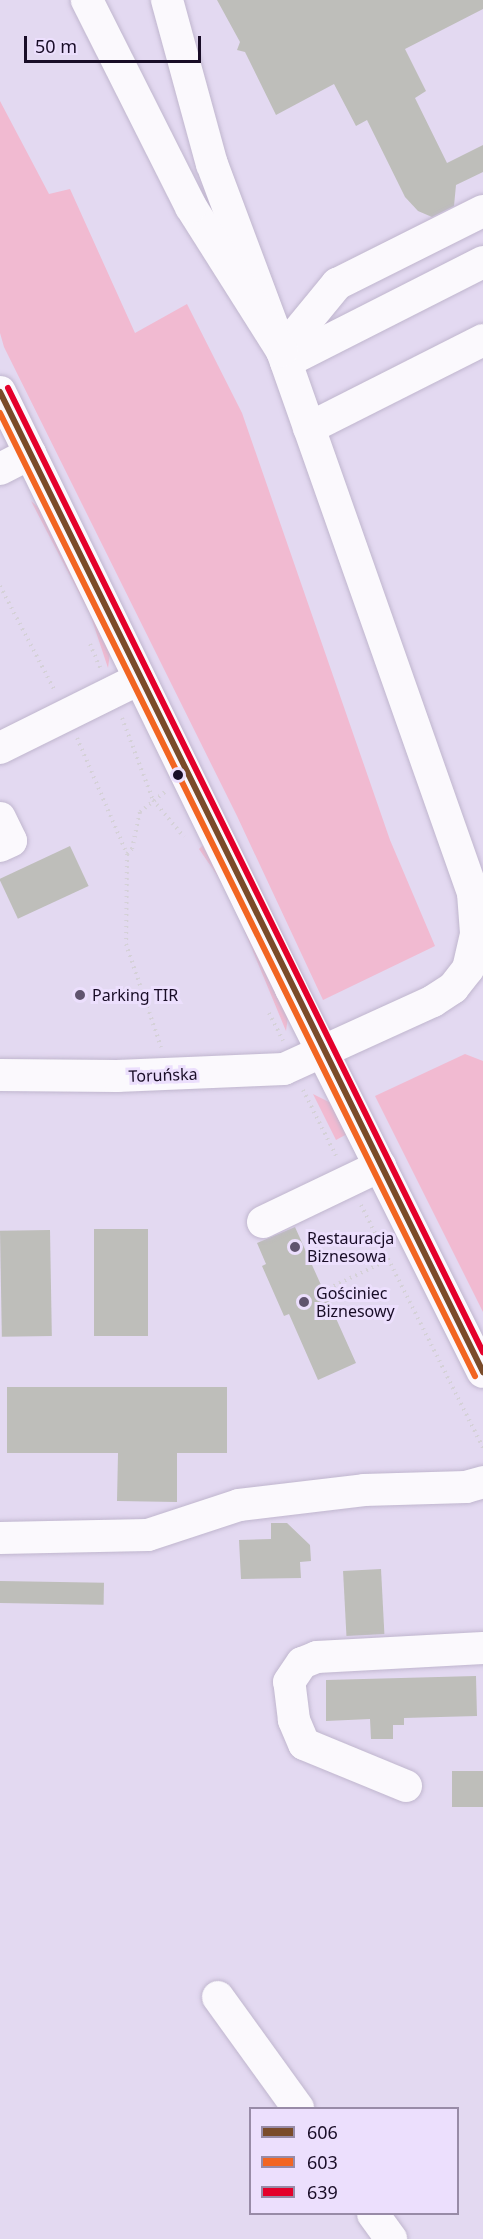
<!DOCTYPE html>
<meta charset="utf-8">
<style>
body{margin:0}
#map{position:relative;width:483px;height:2239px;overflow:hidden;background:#e3d9f1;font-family:"Noto Sans",sans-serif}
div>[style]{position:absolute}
.green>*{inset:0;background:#f1bad1}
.building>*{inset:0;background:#bebeba;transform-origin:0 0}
.path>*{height:4px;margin-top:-2px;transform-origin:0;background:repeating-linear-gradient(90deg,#d5d1d8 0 1.5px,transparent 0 6px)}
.roads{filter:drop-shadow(0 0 2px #c0b6ce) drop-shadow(0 0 2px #c0b6ce)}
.minor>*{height:32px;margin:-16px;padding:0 16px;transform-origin:16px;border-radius:16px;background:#fbf9fd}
.bus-1>*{height:6px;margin:-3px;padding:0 3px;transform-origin:3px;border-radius:3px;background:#7a4b2a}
.bus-2>*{height:6px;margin:-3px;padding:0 3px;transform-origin:3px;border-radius:3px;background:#f26522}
.bus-3>*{height:6px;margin:-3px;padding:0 3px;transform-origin:3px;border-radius:3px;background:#e4002b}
.dots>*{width:16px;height:16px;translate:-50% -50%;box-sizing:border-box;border:3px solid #ecdffd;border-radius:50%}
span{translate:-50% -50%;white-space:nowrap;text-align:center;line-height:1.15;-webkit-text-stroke:6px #ecdffd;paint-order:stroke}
.poi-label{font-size:16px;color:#190d27}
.left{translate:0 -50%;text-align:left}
.street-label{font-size:16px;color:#190d27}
.legend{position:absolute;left:249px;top:2107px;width:210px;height:108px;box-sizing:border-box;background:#ecdffd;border:2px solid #988ba7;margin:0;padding:8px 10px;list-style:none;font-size:18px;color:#190d27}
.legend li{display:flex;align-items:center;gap:12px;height:30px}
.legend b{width:30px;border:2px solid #988ba7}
.scale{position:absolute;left:24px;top:36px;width:177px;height:27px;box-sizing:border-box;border:3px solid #190d27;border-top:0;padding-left:8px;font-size:18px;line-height:21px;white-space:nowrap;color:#190d27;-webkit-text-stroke:4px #ecdffd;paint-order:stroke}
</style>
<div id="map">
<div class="green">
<i style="clip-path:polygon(0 101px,49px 194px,70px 189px,135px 333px,187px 304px,242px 413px,390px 840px,435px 946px,323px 1000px,237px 816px,4px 347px,0 333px)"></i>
<i style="clip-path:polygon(31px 501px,41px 510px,110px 653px,108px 668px,90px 614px)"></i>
<i style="clip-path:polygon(203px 845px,288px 1017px,286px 1031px,240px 920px,219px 878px,199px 849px)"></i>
<i style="clip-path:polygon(465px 1054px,483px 1061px,483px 1312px,375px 1096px)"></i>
<i style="clip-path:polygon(313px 1094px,331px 1103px,349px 1133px,336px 1140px)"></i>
</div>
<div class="building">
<i style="clip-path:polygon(217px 0,483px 0,483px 9px,405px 49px,426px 91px,415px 98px,447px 163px,483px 145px,483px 172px,456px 185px,454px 206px,432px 217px,418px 211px,405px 197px,367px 120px,356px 126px,334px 84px,276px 115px,245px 52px,237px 50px,240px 42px)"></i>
<i style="left:70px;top:846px;width:44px;height:78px;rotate:65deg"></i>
<i style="clip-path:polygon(295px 1227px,356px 1363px,318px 1380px,289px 1314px,284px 1316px,262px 1266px,266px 1264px,257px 1243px)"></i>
<i style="left:94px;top:1229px;width:54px;height:107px"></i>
<i style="left:50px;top:1230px;width:106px;height:50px;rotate:89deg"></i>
<i style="clip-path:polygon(7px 1387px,227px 1387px,227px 1453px,177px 1453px,177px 1502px,117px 1501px,118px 1453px,7px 1453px)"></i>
<i style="clip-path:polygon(271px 1523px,287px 1523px,310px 1545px,311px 1561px,300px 1562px,301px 1578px,241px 1579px,239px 1540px,271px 1539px)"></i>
<i style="left:381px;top:1569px;width:65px;height:38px;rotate:87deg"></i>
<i style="left:0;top:1581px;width:104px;height:22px;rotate:1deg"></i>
<i style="clip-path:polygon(476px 1676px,477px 1716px,404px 1718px,404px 1725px,393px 1725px,393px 1739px,371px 1739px,370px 1719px,326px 1721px,326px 1680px)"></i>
<i style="left:483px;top:1771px;width:36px;height:31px;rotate:90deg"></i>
</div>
<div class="path">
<i style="left:0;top:586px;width:119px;rotate:62.4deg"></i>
<i style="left:90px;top:644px;width:28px;rotate:67deg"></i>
<i style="left:122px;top:718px;width:88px;rotate:69.3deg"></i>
<i style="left:153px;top:800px;width:48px;rotate:50deg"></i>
<i style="left:77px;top:738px;width:126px;rotate:66.7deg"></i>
<i style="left:127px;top:854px;width:90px;rotate:90.6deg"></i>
<i style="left:126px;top:944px;width:109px;rotate:71.2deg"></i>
<i style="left:127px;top:854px;width:7px;rotate:-45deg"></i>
<i style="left:132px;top:849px;width:38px;rotate:-78deg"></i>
<i style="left:140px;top:812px;width:32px;rotate:-39deg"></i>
<i style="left:269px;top:1013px;width:31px;rotate:63deg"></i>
<i style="left:303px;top:1090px;width:76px;rotate:63.4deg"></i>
<i style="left:361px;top:1205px;width:272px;rotate:63.3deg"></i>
<i style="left:323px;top:1291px;width:72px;rotate:-25.5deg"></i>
</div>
<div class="roads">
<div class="minor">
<i style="left:167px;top:0;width:170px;rotate:74.7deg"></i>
<i style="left:212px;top:164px;width:200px;rotate:69.5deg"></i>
<i style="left:282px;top:351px;width:87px;rotate:-50.6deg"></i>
<i style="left:337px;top:284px;width:163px;rotate:-26.6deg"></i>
<i style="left:286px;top:362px;width:221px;rotate:-26.9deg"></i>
<i style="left:0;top:392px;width:664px;rotate:64.01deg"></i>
<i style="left:291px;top:989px;width:428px;rotate:63.4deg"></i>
<i style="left:309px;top:428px;width:195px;rotate:-26.8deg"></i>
<i style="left:0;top:469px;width:34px;rotate:-27deg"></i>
<i style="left:0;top:748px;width:155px;rotate:-26.4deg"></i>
<i style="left:0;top:818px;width:25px;rotate:64deg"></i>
<i style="left:11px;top:841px;width:12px;rotate:156deg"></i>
<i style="left:0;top:1075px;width:117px;rotate:0.5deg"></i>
<i style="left:117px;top:1076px;width:167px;rotate:-2.4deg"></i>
<i style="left:284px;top:1069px;width:164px;rotate:-24.5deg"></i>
<i style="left:433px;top:1001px;width:24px;rotate:-33deg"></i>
<i style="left:453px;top:988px;width:24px;rotate:-52deg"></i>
<i style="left:468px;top:969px;width:37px;rotate:-77deg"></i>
<i style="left:476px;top:933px;width:40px;rotate:-94.3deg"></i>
<i style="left:473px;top:893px;width:575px;rotate:-109.41deg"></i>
<i style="left:282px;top:351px;width:170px;rotate:-122.3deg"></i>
<i style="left:191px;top:207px;width:232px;rotate:-116.7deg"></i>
<i style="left:263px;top:1222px;width:130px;rotate:-25.6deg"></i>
<i style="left:0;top:1538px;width:148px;rotate:-1.2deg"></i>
<i style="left:148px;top:1535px;width:96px;rotate:-18.2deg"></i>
<i style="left:239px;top:1505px;width:126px;rotate:-6.8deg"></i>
<i style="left:364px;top:1490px;width:102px;rotate:-1.7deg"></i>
<i style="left:466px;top:1487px;width:18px;rotate:-16deg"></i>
<i style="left:406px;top:1786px;width:110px;rotate:-157.6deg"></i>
<i style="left:304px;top:1744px;width:26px;rotate:-113deg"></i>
<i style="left:294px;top:1720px;width:38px;rotate:-97deg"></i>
<i style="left:289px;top:1682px;width:23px;rotate:-56deg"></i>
<i style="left:302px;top:1663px;width:16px;rotate:-22deg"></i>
<i style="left:317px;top:1657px;width:166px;rotate:-3.1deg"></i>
<i style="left:218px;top:1997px;width:137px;rotate:54.2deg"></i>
<i style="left:373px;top:2214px;width:31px;rotate:54deg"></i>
</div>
</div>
<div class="bus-1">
<i style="left:0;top:392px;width:1093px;rotate:63.76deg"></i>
</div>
<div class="bus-2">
<i style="left:0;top:413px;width:1074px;rotate:63.75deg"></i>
</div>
<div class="bus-3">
<i style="left:8px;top:388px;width:1075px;rotate:63.77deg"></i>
</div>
<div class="dots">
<i style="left:178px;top:775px;background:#190d27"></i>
<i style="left:80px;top:995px;background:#60546e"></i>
<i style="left:295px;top:1247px;background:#60546e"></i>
<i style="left:304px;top:1302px;background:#60546e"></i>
</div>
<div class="poi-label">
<span class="left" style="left:92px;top:995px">Parking TIR</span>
<span class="left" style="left:307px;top:1247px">Restauracja<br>Biznesowa</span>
<span class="left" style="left:316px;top:1302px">Gościniec<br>Biznesowy</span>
</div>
<div class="street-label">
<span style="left:163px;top:1075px;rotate:-2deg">Toruńska</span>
</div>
<ul class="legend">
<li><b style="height:8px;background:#7a4b2a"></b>606</li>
<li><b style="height:8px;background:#f26522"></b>603</li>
<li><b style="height:8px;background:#e4002b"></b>639</li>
</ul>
<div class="scale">50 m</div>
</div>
